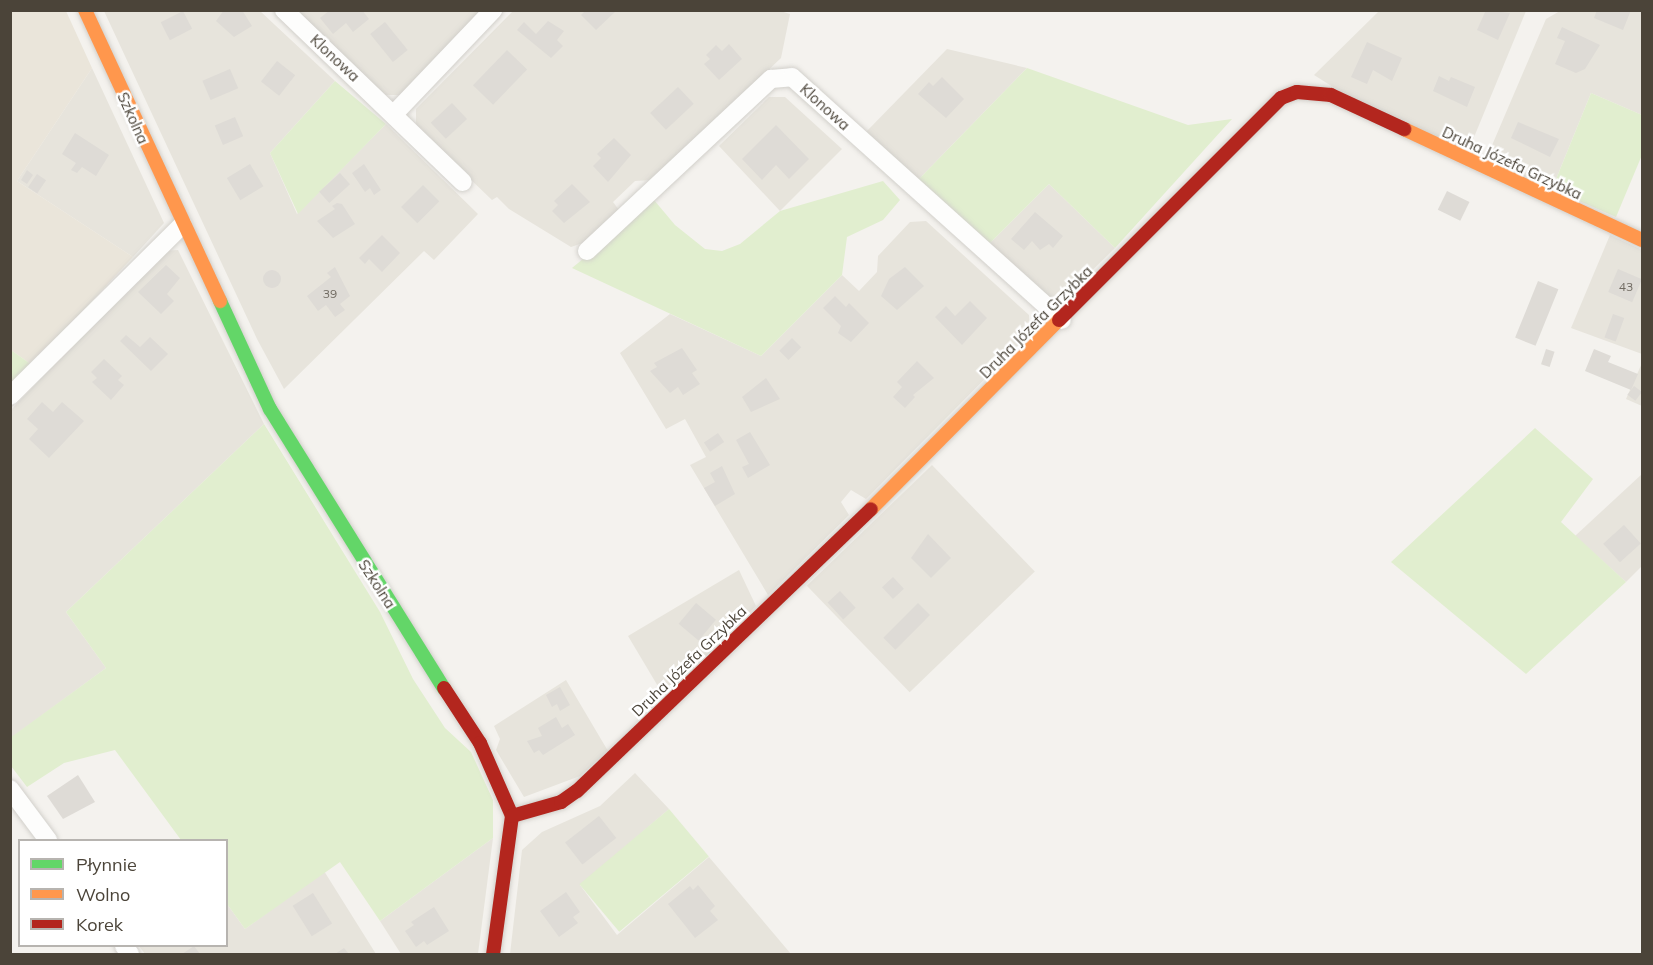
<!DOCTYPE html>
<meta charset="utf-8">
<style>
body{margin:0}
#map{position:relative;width:1653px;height:965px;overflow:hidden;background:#f4f2ee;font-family:Mulish,sans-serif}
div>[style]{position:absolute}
.residential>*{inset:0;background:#e7e4dc;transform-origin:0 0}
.education>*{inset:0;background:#eae5da}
.green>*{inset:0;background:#e1eecf;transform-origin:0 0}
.building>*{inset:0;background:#dedbd6;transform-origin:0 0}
.round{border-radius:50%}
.roads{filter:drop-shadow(0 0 2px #d2d0cb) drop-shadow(0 0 2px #d2d0cb)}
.street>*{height:18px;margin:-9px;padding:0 9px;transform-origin:9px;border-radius:9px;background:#fdfdfc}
.fast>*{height:14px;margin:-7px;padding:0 7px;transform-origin:7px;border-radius:7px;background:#63d668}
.slow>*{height:14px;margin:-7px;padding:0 7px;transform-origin:7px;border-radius:7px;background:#ff974d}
.jam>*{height:14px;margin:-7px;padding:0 7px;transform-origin:7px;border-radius:7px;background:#b3261e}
span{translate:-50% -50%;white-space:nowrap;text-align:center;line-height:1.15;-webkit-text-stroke:5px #fff;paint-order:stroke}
.number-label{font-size:12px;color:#706a61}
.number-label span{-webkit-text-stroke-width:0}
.street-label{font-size:15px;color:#4b4439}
.frame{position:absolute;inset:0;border:12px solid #4b4439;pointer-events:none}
.legend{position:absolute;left:18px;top:839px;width:210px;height:108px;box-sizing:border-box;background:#fff;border:2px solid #b7b4b0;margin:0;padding:8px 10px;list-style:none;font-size:18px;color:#4b4439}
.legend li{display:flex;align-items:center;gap:12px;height:30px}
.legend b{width:30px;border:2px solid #b7b4b0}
</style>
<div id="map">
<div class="residential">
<i style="clip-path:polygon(777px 10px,790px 14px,781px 58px,652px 180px,635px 181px,613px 202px,619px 210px,583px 243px,571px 247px,509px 209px,497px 197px,492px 200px,416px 127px,416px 109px,513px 11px)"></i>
<i style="clip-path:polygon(104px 11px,260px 11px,335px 81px,270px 153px,297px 214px,386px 124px,478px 214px,434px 260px,424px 251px,284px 389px,257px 339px)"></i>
<i style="clip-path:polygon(287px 11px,484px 11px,402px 95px,382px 95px)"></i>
<i style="clip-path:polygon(1379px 11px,1526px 11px,1472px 142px,1460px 147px,1349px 97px,1314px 75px)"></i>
<i style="clip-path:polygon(1560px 11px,1642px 11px,1642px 115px,1591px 93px,1552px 189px,1495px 163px,1490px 150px,1546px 19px)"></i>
<i style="clip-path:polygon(947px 49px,1027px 68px,918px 180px,865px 133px)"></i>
<i style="clip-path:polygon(92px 68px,164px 223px,133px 257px,17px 181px)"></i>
<i style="clip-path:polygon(769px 97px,785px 97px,842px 149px,780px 211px,719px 146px)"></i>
<i style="clip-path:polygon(1049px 184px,1115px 248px,1067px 295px,1047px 297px,989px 244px)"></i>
<i style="clip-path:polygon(926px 221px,1029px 315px,1030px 333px,866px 499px,851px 490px,841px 502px,849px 515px,768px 595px,690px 465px,706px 457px,685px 419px,666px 429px,620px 353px,670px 314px,761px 356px,842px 275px,859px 291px,877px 272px,878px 256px,910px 222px)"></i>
<i style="clip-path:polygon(1610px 235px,1642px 250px,1642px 354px,1571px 328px)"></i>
<i style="clip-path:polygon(178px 250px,264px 424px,66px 612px,106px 668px,11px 738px,10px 411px,163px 251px)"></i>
<i style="clip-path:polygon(1642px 363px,1642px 406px,1626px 399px)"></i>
<i style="left:932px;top:465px;width:148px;height:174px;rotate:46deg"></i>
<i style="clip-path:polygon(1642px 474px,1642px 566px,1626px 582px,1575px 536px)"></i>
<i style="clip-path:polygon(739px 570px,756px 606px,673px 689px,659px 688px,628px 636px)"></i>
<i style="clip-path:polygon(566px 680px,608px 751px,580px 776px,524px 797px,496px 750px,500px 739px,494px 726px)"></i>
<i style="clip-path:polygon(635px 773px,669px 809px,580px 885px,617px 935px,709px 857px,791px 954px,510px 954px,522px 850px,542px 832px,600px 806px)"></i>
<i style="clip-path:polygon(493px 838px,478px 954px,401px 954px,380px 921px)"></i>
<i style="clip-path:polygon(324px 871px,376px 954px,145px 954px,139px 946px,226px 946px,227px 904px,245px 929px)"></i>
</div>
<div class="education">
<i style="clip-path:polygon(11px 11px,66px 11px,92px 68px,17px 181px,133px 257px,32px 365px,11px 350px)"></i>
</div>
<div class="green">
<i style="clip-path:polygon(1027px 68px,1188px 125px,1232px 119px,1115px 248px,1049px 184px,989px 244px,918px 180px)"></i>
<i style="clip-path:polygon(335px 81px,386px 124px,298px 214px,270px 153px)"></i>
<i style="clip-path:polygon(1591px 93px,1642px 115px,1642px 155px,1616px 217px,1552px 189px)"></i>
<i style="clip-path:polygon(883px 181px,900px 200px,883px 220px,847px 237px,842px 275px,761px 356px,572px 268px,654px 200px,675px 225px,705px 249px,722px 251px,740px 244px,780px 211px)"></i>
<i style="clip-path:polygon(11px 350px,32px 365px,11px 387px)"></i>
<i style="clip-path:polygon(264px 424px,380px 612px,413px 679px,445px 728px,471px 752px,493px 800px,493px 838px,380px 921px,340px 862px,245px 929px,227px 904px,226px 840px,181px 840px,115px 750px,64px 763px,27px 787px,11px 766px,10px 738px,106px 668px,66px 612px)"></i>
<i style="clip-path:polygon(1535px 428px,1593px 479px,1561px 522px,1626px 582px,1526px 674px,1391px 562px)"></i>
<i style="left:669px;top:809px;width:62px;height:117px;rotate:50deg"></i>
</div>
<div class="building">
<i style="clip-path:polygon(224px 10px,242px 10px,252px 26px,234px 37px,216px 21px)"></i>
<i style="clip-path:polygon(330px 10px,362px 10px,369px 19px,353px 32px,346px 23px,333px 34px,320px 18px)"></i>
<i style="clip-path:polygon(586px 10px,617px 10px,596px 30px,581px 15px)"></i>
<i style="clip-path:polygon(1486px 10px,1510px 13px,1498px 40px,1477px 30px)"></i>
<i style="clip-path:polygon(1597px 10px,1631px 10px,1623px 30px,1594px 18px)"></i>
<i style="left:183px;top:11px;width:20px;height:25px;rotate:63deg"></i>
<i style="clip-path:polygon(548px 21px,564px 31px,557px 40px,563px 46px,551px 58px,517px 30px,524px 22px,536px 34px)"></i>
<i style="left:385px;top:22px;width:36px;height:19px;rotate:51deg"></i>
<i style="clip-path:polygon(1562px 27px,1600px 45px,1585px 69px,1576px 73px,1555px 64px,1565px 41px,1557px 38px)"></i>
<i style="clip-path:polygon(1367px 42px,1402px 58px,1392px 81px,1373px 70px,1367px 84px,1351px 77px)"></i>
<i style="clip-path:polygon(729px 44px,742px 59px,719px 80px,704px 64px,710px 59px,706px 55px,716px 45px,722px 51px)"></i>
<i style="left:507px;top:50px;width:28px;height:49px;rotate:44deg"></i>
<i style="left:277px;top:61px;width:23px;height:26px;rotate:38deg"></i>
<i style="left:230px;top:69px;width:21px;height:30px;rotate:67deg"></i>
<i style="clip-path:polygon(1439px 76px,1449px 81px,1451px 77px,1475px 87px,1467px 107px,1433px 91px)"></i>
<i style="clip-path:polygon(942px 77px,964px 99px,946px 118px,918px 94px,929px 82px,933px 86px)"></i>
<i style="left:678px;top:87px;width:23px;height:38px;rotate:47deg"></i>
<i style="left:452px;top:103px;width:22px;height:29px;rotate:47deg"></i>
<i style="left:235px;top:117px;width:21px;height:22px;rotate:67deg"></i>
<i style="clip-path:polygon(1518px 122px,1559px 139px,1550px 157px,1511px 138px)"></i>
<i style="clip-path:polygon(776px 125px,809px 159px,789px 179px,776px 165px,762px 180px,742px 159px)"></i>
<i style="clip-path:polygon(75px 133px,109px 155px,96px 176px,82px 167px,77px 173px,71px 170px,76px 163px,62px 154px)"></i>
<i style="clip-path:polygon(614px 138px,631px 155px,608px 182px,593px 166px,601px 158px,597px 154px)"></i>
<i style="left:250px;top:164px;width:26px;height:27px;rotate:59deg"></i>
<i style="clip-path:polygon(364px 164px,381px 190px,374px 195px,370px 188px,365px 192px,352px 173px)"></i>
<i style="clip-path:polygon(27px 170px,33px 175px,27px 184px,21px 180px)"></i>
<i style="left:340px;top:173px;width:15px;height:28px;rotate:48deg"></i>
<i style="left:37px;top:174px;width:11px;height:16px;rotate:34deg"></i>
<i style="clip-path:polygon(572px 184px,590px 202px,564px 223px,552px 211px,558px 205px,554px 201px)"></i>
<i style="left:423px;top:185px;width:23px;height:31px;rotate:45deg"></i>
<i style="left:1447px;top:191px;width:25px;height:21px;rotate:26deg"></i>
<i style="clip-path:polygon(337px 203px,342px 204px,355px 224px,333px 238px,317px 221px,335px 209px,332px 206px)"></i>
<i style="clip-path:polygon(1035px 212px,1063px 236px,1053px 248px,1049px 244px,1040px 250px,1032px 241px,1024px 250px,1011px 239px)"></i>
<i style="clip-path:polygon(382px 235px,400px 253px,382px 272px,369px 259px,365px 264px,359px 258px)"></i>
<i style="clip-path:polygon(166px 265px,180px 278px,167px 294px,174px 301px,161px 314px,138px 292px)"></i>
<i style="clip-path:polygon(335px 267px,350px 296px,340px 304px,345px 310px,335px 317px,326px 305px,318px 311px,307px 296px,331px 277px,327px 273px)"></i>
<i style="clip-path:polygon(905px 267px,924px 286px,897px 310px,881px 296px,889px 279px)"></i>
<i style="left:1618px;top:269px;width:26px;height:25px;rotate:23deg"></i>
<i class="round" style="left:263px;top:270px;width:18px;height:18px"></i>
<i style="left:1538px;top:281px;width:22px;height:61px;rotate:22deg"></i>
<i style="clip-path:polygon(835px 296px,846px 307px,849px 303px,869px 323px,851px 342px,838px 333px,841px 326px,823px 308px)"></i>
<i style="clip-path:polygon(970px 301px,987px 318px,962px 345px,935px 317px,946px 306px,955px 316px)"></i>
<i style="left:1613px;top:314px;width:12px;height:25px;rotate:20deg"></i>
<i style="clip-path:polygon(126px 335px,140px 347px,150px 337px,168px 354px,151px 371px,120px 341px)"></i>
<i style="left:792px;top:338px;width:13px;height:18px;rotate:45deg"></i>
<i style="clip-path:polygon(682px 348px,697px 370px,692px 373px,700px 384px,683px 395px,678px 387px,670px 393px,650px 371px,657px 367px,654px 363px)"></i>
<i style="left:1546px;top:349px;width:9px;height:16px;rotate:18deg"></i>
<i style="clip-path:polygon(1594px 349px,1611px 356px,1608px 362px,1638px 374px,1631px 390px,1585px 371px)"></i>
<i style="clip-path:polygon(104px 359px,122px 376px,118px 380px,124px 385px,111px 400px,92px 382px,97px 378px,91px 372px)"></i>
<i style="clip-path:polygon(917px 361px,934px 378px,913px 395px,915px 397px,905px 408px,893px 397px,902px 387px,897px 382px)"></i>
<i style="clip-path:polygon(766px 378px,780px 399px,751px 412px,742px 397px)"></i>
<i style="left:1634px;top:386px;width:10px;height:11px;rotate:37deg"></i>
<i style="clip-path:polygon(42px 402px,53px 412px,62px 402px,84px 421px,49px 458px,29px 439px,38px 429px,27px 419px)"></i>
<i style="clip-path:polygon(750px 432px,770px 465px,748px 478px,742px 467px,749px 464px,736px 440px)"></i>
<i style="left:718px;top:433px;width:11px;height:17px;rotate:56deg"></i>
<i style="clip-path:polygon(722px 466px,735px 494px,715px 506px,704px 488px,715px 482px,710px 473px)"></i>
<i style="left:1624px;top:525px;width:25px;height:28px;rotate:48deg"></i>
<i style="clip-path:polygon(928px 534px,951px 558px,931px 578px,911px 558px)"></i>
<i style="left:893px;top:577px;width:16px;height:15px;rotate:47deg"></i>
<i style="left:840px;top:591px;width:23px;height:17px;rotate:47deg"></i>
<i style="left:696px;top:603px;width:26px;height:27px;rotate:40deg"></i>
<i style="left:918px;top:603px;width:17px;height:49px;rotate:45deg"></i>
<i style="clip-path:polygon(560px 687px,570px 705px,560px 711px,557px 704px,552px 707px,546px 695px)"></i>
<i style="clip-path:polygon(556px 717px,562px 728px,568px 724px,575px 735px,543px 755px,539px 750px,534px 753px,527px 741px,542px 736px,538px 728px)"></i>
<i style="clip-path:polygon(78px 775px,95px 802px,63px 819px,47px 796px)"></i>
<i style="left:599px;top:816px;width:28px;height:43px;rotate:52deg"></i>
<i style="clip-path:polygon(698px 885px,715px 906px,710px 911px,718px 920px,695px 938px,668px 904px,690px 886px,693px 890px)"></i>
<i style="clip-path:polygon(566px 892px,580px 912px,573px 917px,578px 923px,559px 937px,540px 911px)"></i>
<i style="left:313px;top:893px;width:36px;height:24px;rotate:58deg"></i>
<i style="clip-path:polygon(434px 907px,449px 931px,427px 945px,424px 941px,416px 947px,405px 931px,414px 925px,411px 922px)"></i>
<i style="clip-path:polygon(194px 946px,200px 954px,182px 954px)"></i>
<i style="clip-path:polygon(344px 948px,349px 954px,335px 954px)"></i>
</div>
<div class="roads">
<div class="street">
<i style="left:284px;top:10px;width:248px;rotate:43.9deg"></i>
<i style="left:394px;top:114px;width:144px;rotate:-46.4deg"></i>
<i style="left:587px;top:251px;width:252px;rotate:-43.1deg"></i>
<i style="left:771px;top:79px;width:21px;rotate:-5deg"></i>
<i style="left:792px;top:77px;width:363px;rotate:42deg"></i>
<i style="left:10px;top:396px;width:243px;rotate:-44.8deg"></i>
<i style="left:10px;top:789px;width:64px;rotate:53.3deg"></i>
<i style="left:124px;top:946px;width:10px;rotate:53deg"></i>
</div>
<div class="fast">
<i style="left:220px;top:301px;width:119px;rotate:65.2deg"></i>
<i style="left:270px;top:409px;width:329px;rotate:58.1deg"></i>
</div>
<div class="slow">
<i style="left:85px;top:10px;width:321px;rotate:65.1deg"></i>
<i style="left:1404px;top:129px;width:263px;rotate:25deg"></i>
<i style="left:871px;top:509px;width:267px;rotate:-45.2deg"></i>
</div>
<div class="jam">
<i style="left:1059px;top:320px;width:314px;rotate:-45deg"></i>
<i style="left:1281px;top:98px;width:17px;rotate:-21deg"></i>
<i style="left:1297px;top:92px;width:34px;rotate:5deg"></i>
<i style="left:1331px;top:95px;width:81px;rotate:25deg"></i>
<i style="left:444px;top:688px;width:66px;rotate:56.8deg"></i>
<i style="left:480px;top:743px;width:80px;rotate:66.3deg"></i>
<i style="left:512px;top:816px;width:139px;rotate:97.8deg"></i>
<i style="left:512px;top:816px;width:51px;rotate:-15.9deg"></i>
<i style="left:561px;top:802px;width:19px;rotate:-35deg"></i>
<i style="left:577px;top:791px;width:407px;rotate:-43.8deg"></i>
</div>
</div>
<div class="number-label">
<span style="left:1626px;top:287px">43</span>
<span style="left:330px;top:294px">39</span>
</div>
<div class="street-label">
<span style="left:335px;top:58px;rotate:43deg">Klonowa</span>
<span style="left:825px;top:107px;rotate:42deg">Klonowa</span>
<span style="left:133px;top:118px;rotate:66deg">Szkolna</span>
<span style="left:1512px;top:163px;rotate:25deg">Druha Józefa Grzybka</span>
<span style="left:1036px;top:322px;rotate:-45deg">Druha Józefa Grzybka</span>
<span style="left:377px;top:584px;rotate:57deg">Szkolna</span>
<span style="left:689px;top:661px;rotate:-44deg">Druha Józefa Grzybka</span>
</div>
<div class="frame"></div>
<ul class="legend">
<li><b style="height:8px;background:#63d668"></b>Płynnie</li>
<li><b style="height:8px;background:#ff974d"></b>Wolno</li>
<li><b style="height:8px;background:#b3261e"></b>Korek</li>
</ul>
</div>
